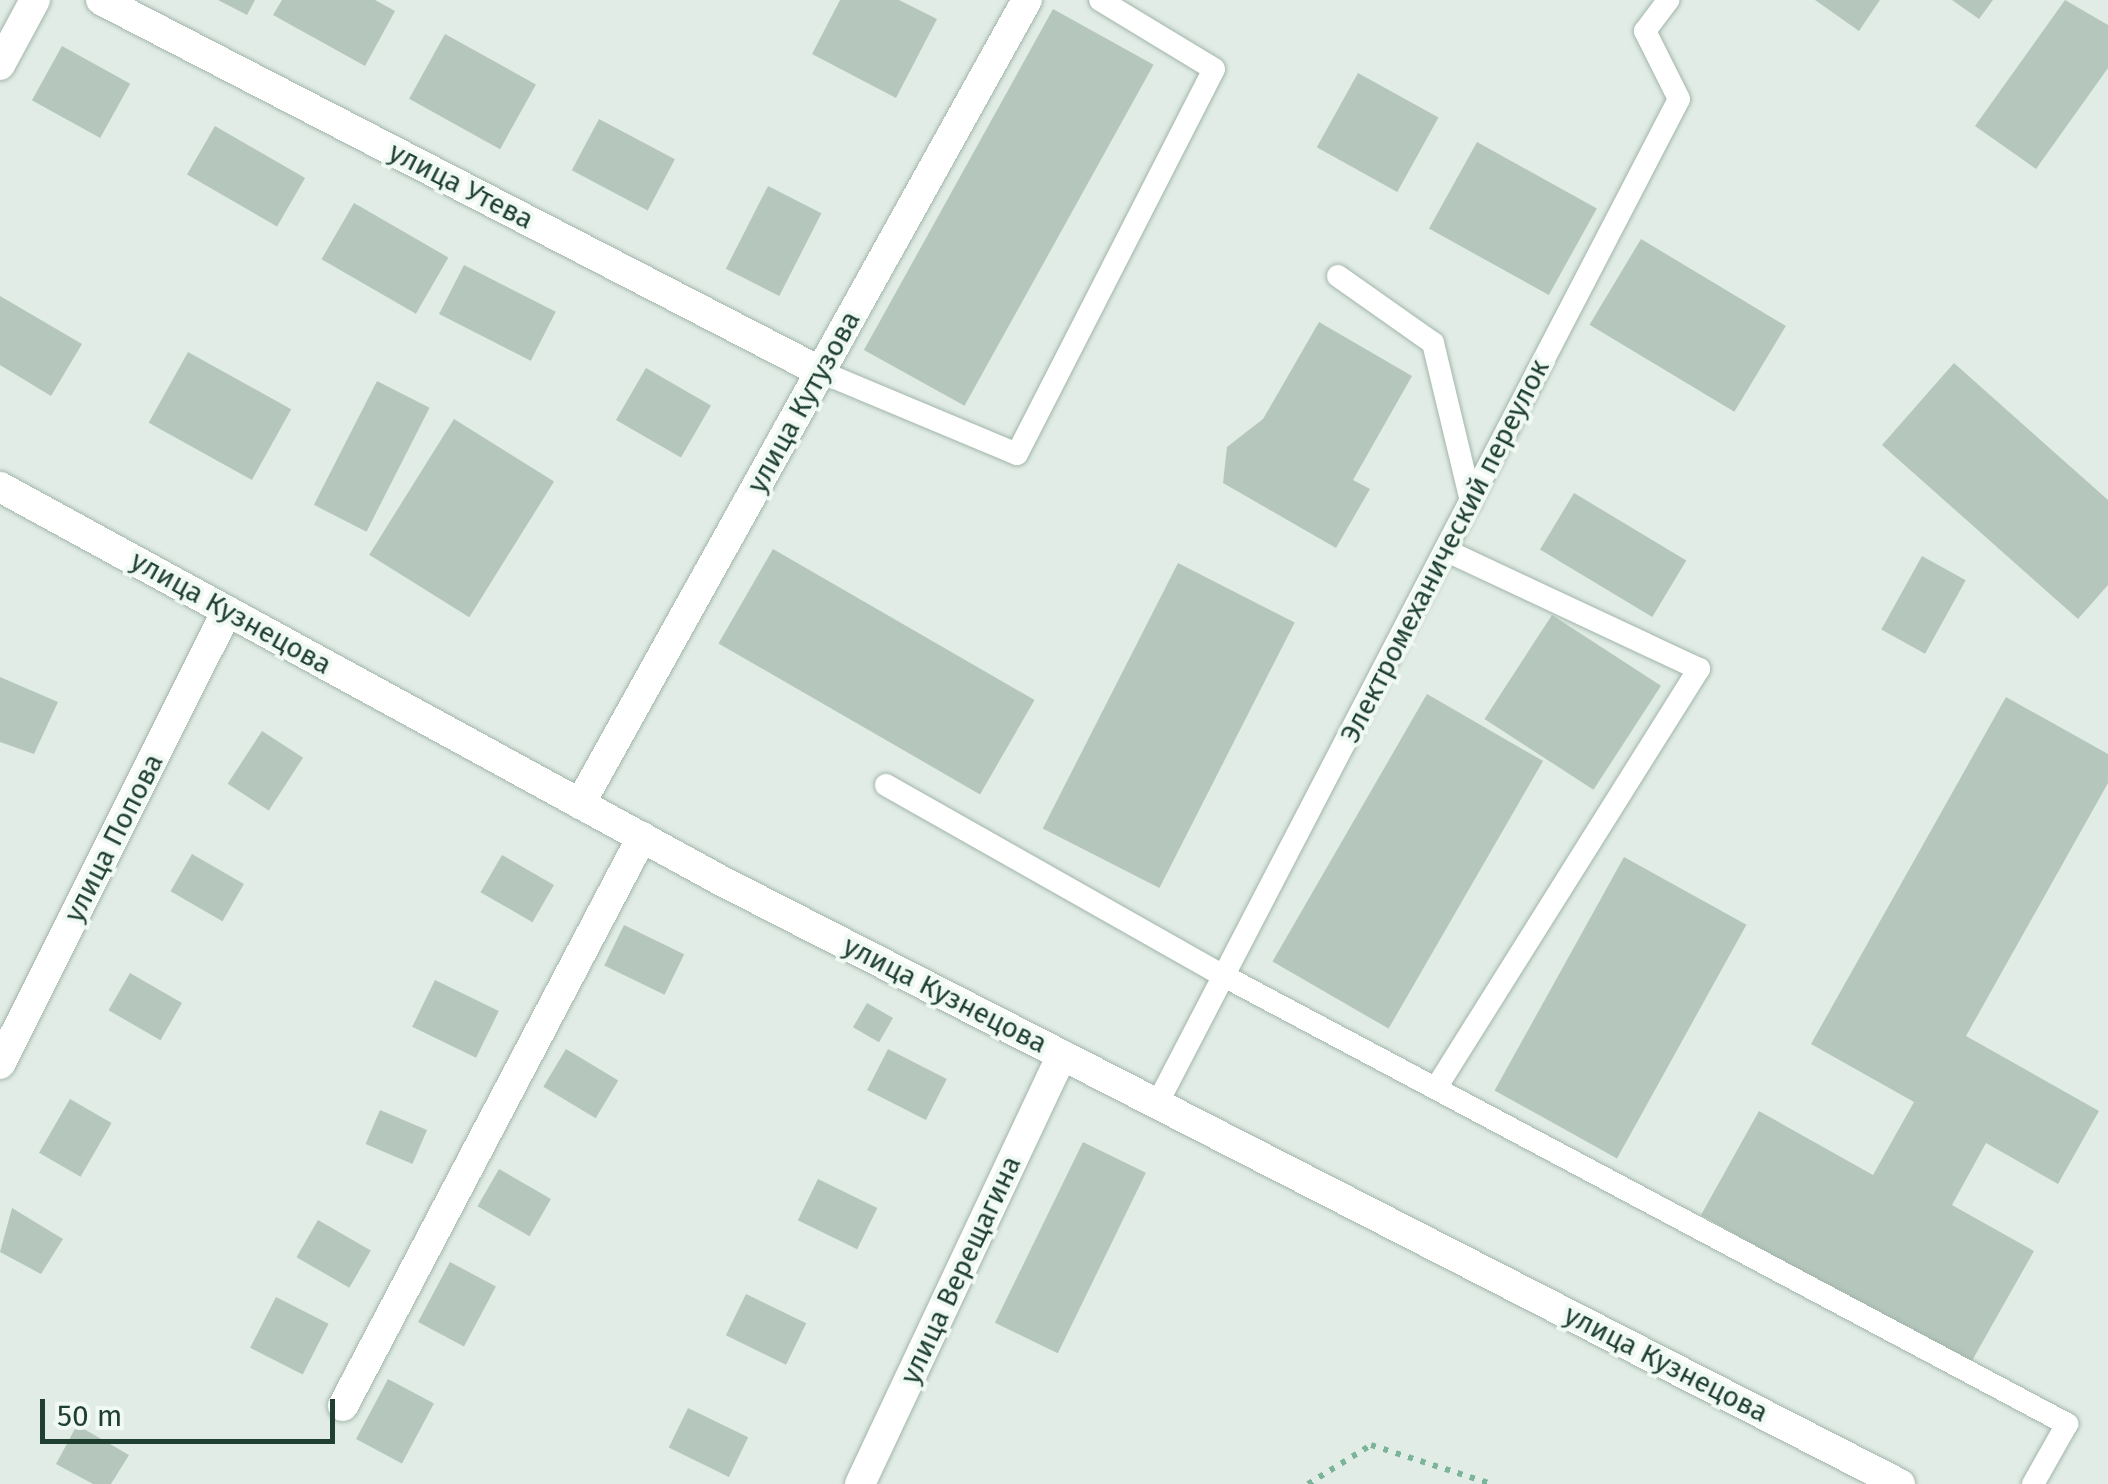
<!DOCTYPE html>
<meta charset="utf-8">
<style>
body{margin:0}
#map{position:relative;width:2108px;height:1484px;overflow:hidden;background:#e0ece5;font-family:"Fira Sans",sans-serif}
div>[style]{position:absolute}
.building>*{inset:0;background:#b5c7bd;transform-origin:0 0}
.path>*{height:6px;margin-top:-3px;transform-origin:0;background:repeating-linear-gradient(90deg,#7cb49a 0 5px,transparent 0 13px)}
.roads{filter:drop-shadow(0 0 2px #a2b5ab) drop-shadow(0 0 2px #a2b5ab)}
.service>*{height:22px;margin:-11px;padding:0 11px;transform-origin:11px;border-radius:11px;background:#fff}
.minor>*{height:30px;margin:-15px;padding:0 15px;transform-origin:15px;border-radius:15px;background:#fff}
.secondary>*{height:30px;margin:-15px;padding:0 15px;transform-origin:15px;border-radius:15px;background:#fff}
span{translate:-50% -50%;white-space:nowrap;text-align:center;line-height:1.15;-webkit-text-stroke:8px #f0f9f3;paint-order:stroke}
.street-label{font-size:28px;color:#1e3f31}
.scale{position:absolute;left:40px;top:1399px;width:295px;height:45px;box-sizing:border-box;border:5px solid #1e3f31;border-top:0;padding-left:12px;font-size:30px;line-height:35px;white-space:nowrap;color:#1e3f31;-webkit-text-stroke:8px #f0f9f3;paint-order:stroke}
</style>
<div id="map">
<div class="building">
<i style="clip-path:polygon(218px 0,255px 0,247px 15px)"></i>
<i style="clip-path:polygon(282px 0,375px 0,395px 11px,365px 66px,273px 15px)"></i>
<i style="clip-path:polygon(840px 0,899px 0,937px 19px,896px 98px,812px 54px)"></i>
<i style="clip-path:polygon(1815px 0,1880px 0,1859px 31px)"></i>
<i style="clip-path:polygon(1952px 0,1993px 0,1979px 19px)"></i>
<i style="clip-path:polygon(2065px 0,2108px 25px,2108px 68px,2036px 169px,1975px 126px)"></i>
<i style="left:1053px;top:9px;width:115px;height:390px;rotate:29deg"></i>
<i style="left:445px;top:34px;width:104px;height:74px;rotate:29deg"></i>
<i style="left:62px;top:46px;width:78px;height:62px;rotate:29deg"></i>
<i style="left:1358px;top:73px;width:92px;height:85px;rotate:29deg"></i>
<i style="left:599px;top:119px;width:86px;height:58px;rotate:28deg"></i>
<i style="left:215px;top:126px;width:104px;height:56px;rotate:30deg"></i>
<i style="left:1477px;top:142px;width:137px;height:99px;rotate:29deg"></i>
<i style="left:768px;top:186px;width:60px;height:93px;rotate:27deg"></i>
<i style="left:354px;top:203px;width:109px;height:65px;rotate:30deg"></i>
<i style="left:1641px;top:239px;width:169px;height:100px;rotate:31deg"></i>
<i style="left:464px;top:265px;width:103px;height:55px;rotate:27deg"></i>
<i style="clip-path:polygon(0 296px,82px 344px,51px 396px,0 365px)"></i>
<i style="clip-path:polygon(1319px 322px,1412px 376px,1353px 480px,1370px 489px,1336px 548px,1223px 483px,1227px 447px,1263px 419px)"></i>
<i style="left:188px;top:352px;width:118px;height:81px;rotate:29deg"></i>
<i style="clip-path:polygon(1954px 363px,2108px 500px,2108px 585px,2078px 619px,1882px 445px)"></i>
<i style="left:646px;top:368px;width:75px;height:60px;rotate:30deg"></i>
<i style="left:377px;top:381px;width:59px;height:139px;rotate:27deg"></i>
<i style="left:454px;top:419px;width:118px;height:160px;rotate:32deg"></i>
<i style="left:1574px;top:493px;width:131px;height:66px;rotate:31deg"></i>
<i style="left:773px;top:549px;width:302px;height:109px;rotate:30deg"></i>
<i style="left:1922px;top:556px;width:50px;height:84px;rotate:29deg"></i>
<i style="left:1178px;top:563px;width:131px;height:298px;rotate:27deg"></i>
<i style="left:1552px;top:615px;width:130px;height:124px;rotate:33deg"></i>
<i style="clip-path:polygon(0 677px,58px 702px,34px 754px,0 742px)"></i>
<i style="left:1427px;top:694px;width:134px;height:309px;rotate:30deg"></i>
<i style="clip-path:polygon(2006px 697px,2108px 754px,2108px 783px,1966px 1036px,2099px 1111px,2058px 1184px,1986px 1143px,1952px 1205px,2034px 1251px,1969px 1366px,1701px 1215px,1759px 1111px,1873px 1175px,1914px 1102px,1811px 1044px)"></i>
<i style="left:262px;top:731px;width:49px;height:63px;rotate:33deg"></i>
<i style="left:192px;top:854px;width:60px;height:43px;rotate:30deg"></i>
<i style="left:502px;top:855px;width:60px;height:43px;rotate:30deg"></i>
<i style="left:1624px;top:857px;width:140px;height:267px;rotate:29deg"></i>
<i style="left:624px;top:925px;width:67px;height:45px;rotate:26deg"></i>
<i style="left:130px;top:973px;width:60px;height:43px;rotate:30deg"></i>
<i style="left:435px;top:980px;width:71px;height:52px;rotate:26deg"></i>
<i style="left:867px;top:1003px;width:30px;height:28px;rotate:30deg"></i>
<i style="left:566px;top:1049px;width:61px;height:44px;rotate:31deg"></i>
<i style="left:888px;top:1049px;width:66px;height:46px;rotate:27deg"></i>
<i style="left:70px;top:1099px;width:48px;height:62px;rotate:30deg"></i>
<i style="left:380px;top:1110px;width:51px;height:37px;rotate:23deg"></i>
<i style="left:1083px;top:1142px;width:70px;height:201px;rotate:26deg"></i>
<i style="left:499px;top:1169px;width:60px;height:43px;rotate:30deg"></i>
<i style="left:818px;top:1179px;width:66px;height:46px;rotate:26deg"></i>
<i style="clip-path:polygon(12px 1208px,63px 1239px,41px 1274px,0 1252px)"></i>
<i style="left:318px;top:1220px;width:61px;height:43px;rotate:30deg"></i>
<i style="left:450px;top:1262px;width:52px;height:68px;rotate:28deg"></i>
<i style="left:746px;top:1294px;width:67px;height:46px;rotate:26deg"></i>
<i style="left:276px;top:1297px;width:59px;height:57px;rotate:27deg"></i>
<i style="left:388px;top:1379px;width:52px;height:68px;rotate:28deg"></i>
<i style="left:688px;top:1408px;width:67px;height:44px;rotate:26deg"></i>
<i style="clip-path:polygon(77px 1425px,129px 1455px,111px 1484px,93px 1484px,56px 1464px)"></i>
</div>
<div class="path">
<i style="left:1308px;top:1484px;width:74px;rotate:-31.8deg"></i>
<i style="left:1371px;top:1445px;width:127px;rotate:17.9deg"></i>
</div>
<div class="roads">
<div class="service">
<i style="left:1338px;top:276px;width:116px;rotate:35.2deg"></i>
<i style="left:1433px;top:343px;width:163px;rotate:76.5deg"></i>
<i style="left:821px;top:372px;width:212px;rotate:22.7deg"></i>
<i style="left:1017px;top:454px;width:432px;rotate:-62.9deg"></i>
<i style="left:1214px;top:69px;width:133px;rotate:-148.8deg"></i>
<i style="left:886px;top:785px;width:388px;rotate:29.5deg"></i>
<i style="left:1224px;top:976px;width:955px;rotate:27.99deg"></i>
<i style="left:2067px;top:1424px;width:69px;rotate:119.5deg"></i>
<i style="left:1436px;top:1088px;width:495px;rotate:-57.9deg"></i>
<i style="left:1699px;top:669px;width:280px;rotate:-154.9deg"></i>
<i style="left:1157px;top:1104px;width:1132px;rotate:-62.55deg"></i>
<i style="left:1679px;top:99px;width:76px;rotate:-116.6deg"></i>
<i style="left:1645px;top:31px;width:39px;rotate:-53deg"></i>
</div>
<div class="minor">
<i style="left:101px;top:0;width:810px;rotate:27.32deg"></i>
<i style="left:0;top:65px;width:74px;rotate:-61.7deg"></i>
<i style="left:580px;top:804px;width:920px;rotate:-60.93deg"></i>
<i style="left:0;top:1064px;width:507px;rotate:-63.38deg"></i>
<i style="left:343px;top:1406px;width:643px;rotate:-62.28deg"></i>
<i style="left:860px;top:1484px;width:474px;rotate:-64.8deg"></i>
</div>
<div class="secondary">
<i style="left:0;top:487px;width:818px;rotate:28.63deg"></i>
<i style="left:718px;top:879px;width:1328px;rotate:27.11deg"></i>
</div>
</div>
<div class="street-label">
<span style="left:461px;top:186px;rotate:27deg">улица Утева</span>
<span style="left:804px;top:402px;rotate:-61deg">улица Кутузова</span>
<span style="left:1445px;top:551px;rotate:-63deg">Электромеханический переулок</span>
<span style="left:231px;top:613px;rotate:29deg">улица Кузнецова</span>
<span style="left:114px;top:838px;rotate:-63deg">улица Попова</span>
<span style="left:945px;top:995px;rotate:27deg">улица Кузнецова</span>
<span style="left:961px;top:1270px;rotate:-65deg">улица Верещагина</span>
<span style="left:1666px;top:1364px;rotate:27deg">улица Кузнецова</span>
</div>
<div class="scale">50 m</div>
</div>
